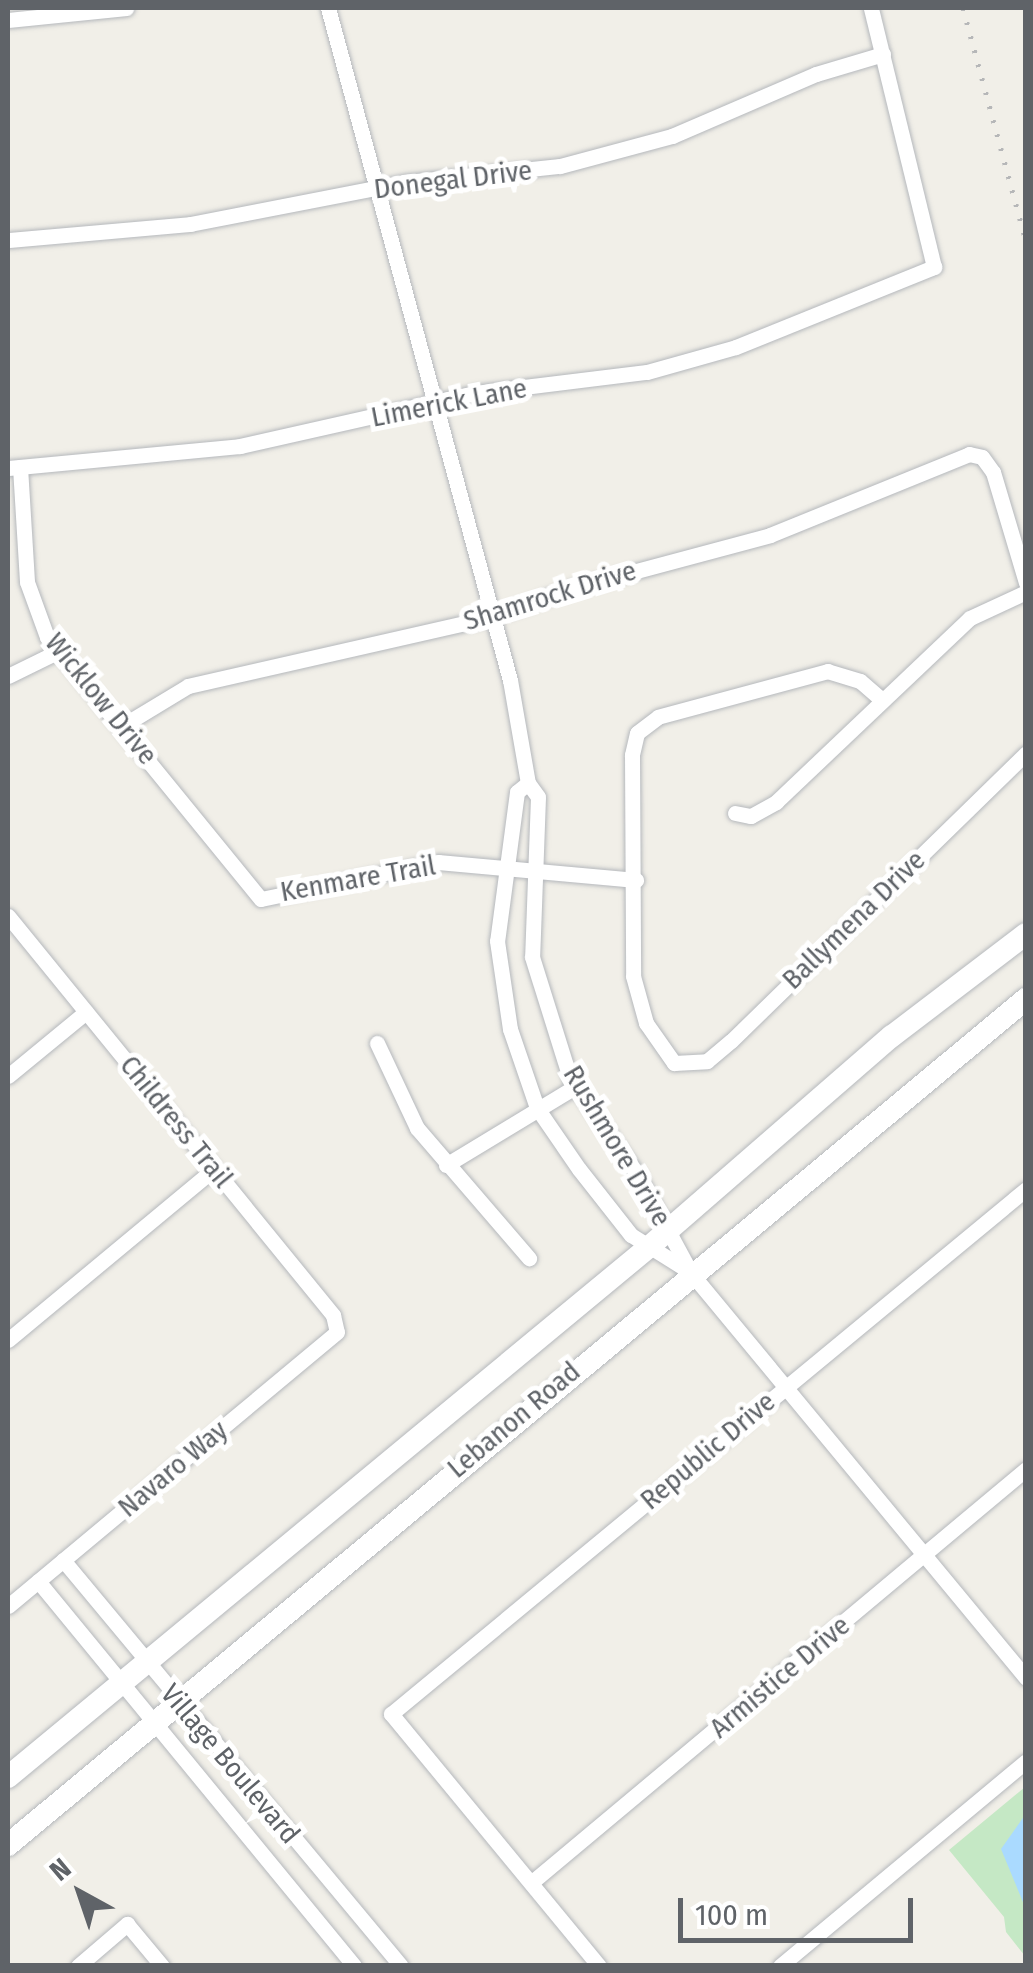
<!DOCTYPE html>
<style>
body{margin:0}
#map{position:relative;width:1033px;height:1973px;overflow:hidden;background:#f1efe8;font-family:"Fira Sans Condensed",sans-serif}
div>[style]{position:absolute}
.green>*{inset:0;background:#c5e8c5}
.water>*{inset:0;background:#aadaff}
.roads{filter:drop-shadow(0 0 2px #b5b8bc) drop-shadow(0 0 2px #b5b8bc)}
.street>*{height:15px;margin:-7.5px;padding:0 7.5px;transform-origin:7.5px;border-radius:7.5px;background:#fff}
.secondary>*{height:22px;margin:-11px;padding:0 11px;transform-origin:11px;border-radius:11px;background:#fff}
.rail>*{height:5px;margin-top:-2.5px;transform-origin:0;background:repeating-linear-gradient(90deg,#b6b7b8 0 2.5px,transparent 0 14.5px)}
span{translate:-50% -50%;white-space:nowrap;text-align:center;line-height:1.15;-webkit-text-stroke:10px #fff;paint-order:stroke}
.street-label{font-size:28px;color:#5f6368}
.frame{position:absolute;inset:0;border:10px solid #5f6368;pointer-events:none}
.north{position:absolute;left:30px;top:1843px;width:100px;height:100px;-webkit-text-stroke:8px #fff;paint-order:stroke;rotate:320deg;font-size:28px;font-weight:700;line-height:40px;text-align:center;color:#5f6368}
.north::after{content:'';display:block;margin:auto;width:35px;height:45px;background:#5f6368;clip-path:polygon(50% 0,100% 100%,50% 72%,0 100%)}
.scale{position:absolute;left:678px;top:1898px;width:235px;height:45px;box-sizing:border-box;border:5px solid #5f6368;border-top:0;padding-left:12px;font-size:30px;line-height:35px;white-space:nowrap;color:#5f6368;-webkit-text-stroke:8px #fff;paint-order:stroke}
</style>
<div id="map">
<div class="green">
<i style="clip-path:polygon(1025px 1787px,1025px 1956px,1006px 1932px,1004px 1917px,949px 1850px)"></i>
</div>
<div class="water">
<i style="clip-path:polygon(1025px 1815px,1025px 1907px,1001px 1849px)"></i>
</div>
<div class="roads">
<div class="street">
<i style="left:328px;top:8px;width:696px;rotate:74.85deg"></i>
<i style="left:510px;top:680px;width:105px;rotate:80.1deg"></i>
<i style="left:528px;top:783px;width:17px;rotate:54deg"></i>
<i style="left:538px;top:797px;width:160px;rotate:92.1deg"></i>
<i style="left:532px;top:957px;width:127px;rotate:72.6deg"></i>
<i style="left:570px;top:1078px;width:118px;rotate:55deg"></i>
<i style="left:638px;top:1175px;width:111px;rotate:61.6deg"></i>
<i style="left:691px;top:1273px;width:526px;rotate:50.4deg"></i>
<i style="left:8px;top:20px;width:119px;rotate:-5.8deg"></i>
<i style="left:8px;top:240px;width:183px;rotate:-5deg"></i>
<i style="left:190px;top:224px;width:221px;rotate:-11deg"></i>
<i style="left:407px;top:182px;width:154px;rotate:-6deg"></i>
<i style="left:560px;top:166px;width:116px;rotate:-15deg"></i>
<i style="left:672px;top:136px;width:157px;rotate:-23.3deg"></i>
<i style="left:816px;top:74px;width:70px;rotate:-16.6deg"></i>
<i style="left:20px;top:467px;width:115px;rotate:86.5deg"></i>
<i style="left:27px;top:582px;width:59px;rotate:70deg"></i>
<i style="left:47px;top:637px;width:338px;rotate:50.8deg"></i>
<i style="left:261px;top:899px;width:181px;rotate:-11.8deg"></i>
<i style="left:438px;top:862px;width:199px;rotate:5.2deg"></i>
<i style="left:8px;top:468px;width:233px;rotate:-5.4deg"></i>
<i style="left:240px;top:446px;width:241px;rotate:-12.7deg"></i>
<i style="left:475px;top:393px;width:173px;rotate:-7deg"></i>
<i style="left:647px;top:372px;width:92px;rotate:-15.7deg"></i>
<i style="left:736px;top:347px;width:214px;rotate:-22deg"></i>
<i style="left:934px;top:267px;width:267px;rotate:-103.7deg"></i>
<i style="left:8px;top:676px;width:55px;rotate:-26.1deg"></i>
<i style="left:882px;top:700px;width:29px;rotate:-139deg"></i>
<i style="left:860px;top:681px;width:34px;rotate:-163deg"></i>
<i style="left:828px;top:671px;width:176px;rotate:164.9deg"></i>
<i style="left:658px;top:717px;width:26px;rotate:143deg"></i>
<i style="left:637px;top:733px;width:23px;rotate:103deg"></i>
<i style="left:632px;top:755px;width:221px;rotate:89.7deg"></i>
<i style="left:633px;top:976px;width:49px;rotate:74.5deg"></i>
<i style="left:646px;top:1023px;width:49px;rotate:55deg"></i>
<i style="left:674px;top:1063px;width:33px;rotate:-3deg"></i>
<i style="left:707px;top:1061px;width:31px;rotate:-40deg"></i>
<i style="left:731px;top:1041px;width:412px;rotate:-44.3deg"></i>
<i style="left:122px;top:726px;width:77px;rotate:-31.2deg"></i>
<i style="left:188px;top:686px;width:311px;rotate:-12.8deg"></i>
<i style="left:491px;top:617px;width:83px;rotate:-19.7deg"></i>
<i style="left:569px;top:589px;width:208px;rotate:-15deg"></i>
<i style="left:770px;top:535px;width:215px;rotate:-22.1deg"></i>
<i style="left:969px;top:454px;width:13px;rotate:13deg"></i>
<i style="left:982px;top:457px;width:19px;rotate:54deg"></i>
<i style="left:993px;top:472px;width:116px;rotate:73.4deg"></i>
<i style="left:528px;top:783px;width:14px;rotate:141deg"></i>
<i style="left:517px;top:792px;width:150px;rotate:97.6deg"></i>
<i style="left:497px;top:941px;width:89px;rotate:81.6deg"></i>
<i style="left:510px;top:1029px;width:83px;rotate:71.1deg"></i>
<i style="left:537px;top:1108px;width:74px;rotate:55.5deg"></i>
<i style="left:579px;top:1169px;width:84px;rotate:51.8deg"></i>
<i style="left:631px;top:1235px;width:66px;rotate:32deg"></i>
<i style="left:735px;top:813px;width:16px;rotate:11deg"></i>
<i style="left:751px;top:816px;width:29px;rotate:-29deg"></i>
<i style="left:776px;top:802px;width:267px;rotate:-43.5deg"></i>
<i style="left:970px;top:618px;width:62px;rotate:-24.9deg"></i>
<i style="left:8px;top:916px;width:515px;rotate:50.84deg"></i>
<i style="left:333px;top:1315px;width:17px;rotate:77deg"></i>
<i style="left:337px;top:1332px;width:428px;rotate:140.2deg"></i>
<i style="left:377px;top:1043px;width:94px;rotate:64.8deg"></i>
<i style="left:417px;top:1128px;width:172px;rotate:49.3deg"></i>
<i style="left:8px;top:1076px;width:101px;rotate:-39.4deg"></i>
<i style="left:446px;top:1165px;width:151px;rotate:-31.2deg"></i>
<i style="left:8px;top:1340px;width:268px;rotate:-39.7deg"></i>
<i style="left:63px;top:1560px;width:528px;rotate:50.22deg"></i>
<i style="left:38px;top:1581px;width:498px;rotate:50.6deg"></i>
<i style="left:532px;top:1882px;width:644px;rotate:-39.9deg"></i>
<i style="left:78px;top:1966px;width:65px;rotate:-40.6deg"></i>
<i style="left:127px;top:1924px;width:55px;rotate:50.2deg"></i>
<i style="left:599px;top:1966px;width:327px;rotate:-129.5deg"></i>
<i style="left:391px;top:1714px;width:824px;rotate:-39.58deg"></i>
<i style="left:780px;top:1966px;width:320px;rotate:-39.8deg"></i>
</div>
<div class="secondary">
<i style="left:8px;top:1777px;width:833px;rotate:-39.59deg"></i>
<i style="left:650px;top:1246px;width:320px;rotate:-41deg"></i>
<i style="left:892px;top:1036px;width:168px;rotate:-37.3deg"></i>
<i style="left:8px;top:1845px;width:1324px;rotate:-39.73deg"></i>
</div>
</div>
<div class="rail">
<i style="left:963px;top:8px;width:241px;rotate:74.9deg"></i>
</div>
<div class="street-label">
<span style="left:453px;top:180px;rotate:-7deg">Donegal Drive</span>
<span style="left:449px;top:403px;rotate:-11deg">Limerick Lane</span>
<span style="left:550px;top:596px;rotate:-17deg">Shamrock Drive</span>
<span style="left:101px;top:699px;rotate:51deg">Wicklow Drive</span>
<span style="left:358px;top:879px;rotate:-10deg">Kenmare Trail</span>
<span style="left:854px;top:920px;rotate:-44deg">Ballymena Drive</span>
<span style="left:176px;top:1122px;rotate:51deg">Childress Trail</span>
<span style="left:617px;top:1146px;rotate:59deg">Rushmore Drive</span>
<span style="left:514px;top:1420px;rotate:-40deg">Lebanon Road</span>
<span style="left:708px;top:1451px;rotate:-40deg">Republic Drive</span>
<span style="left:173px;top:1469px;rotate:-40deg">Navaro Way</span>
<span style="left:780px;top:1677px;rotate:-40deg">Armistice Drive</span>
<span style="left:230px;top:1764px;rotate:50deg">Village Boulevard</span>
</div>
<div class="frame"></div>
<div class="north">N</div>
<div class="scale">100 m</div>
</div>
